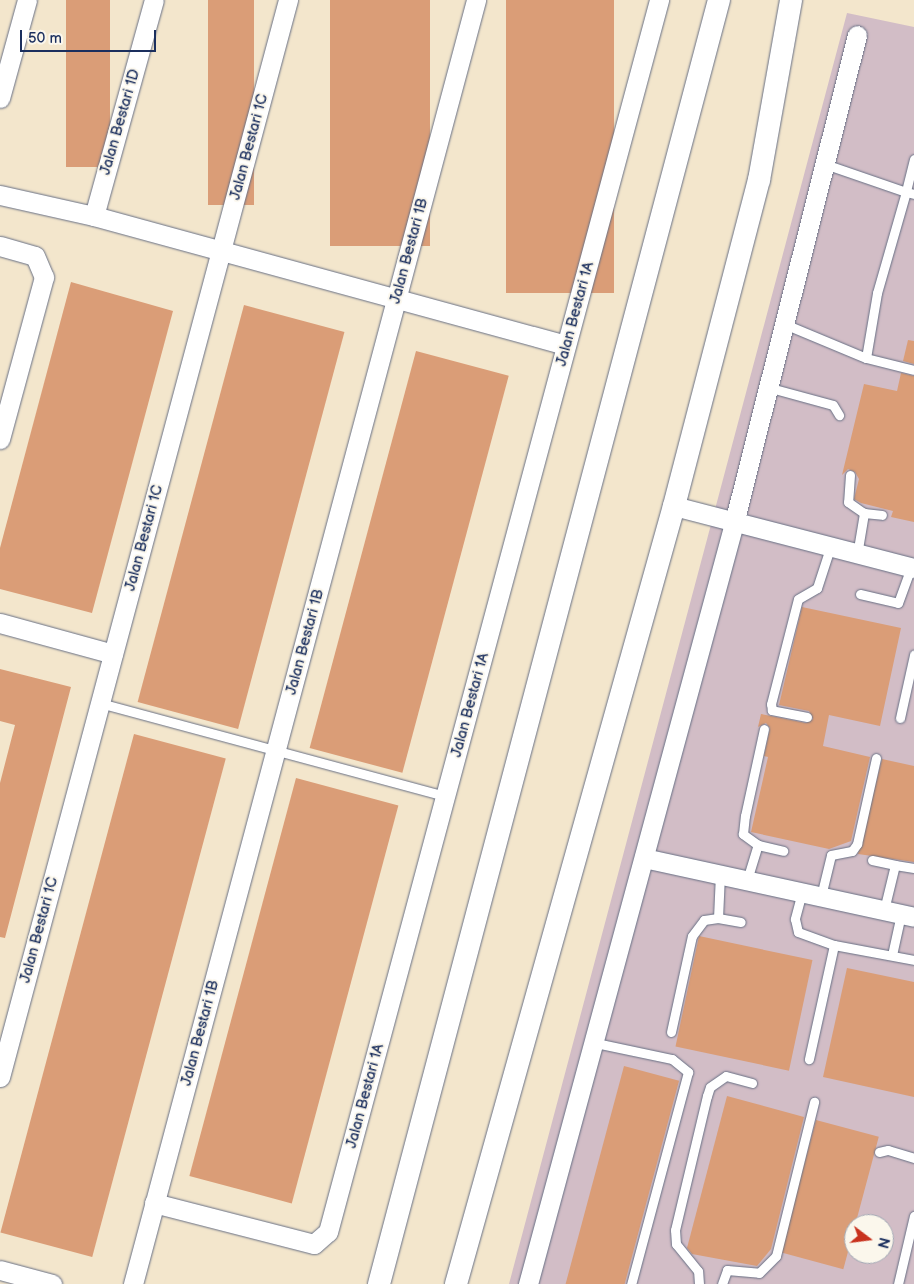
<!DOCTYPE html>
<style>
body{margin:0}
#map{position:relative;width:914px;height:1284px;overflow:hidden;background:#f3e6cc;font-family:"Balsamiq Sans",sans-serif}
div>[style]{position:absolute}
.industrial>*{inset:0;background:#d2bdc6}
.building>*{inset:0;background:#da9d77;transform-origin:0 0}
.roads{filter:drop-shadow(0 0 1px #676f84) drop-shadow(0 0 1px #676f84)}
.service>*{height:9px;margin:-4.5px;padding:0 4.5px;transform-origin:4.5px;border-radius:4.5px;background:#fff}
.minor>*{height:19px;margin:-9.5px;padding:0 9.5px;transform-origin:9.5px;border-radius:9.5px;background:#fff}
.tertiary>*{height:22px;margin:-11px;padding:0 11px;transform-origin:11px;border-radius:11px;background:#fff}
span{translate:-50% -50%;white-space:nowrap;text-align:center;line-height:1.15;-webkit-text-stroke:4px #fbf7ec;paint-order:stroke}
.street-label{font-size:15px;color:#1b2f5e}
.north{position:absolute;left:844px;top:1214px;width:50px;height:50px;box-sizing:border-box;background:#fbf7ec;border:1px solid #a1a7b3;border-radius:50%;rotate:105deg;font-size:14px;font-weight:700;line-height:20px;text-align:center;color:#1b2f5e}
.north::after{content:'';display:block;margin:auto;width:18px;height:22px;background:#c8321e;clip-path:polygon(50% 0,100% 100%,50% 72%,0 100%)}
.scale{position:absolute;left:20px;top:30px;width:136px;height:22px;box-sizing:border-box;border:2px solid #1b2f5e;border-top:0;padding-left:6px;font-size:15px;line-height:18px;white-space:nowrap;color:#1b2f5e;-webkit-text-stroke:4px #fbf7ec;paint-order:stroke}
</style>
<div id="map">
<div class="industrial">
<i style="clip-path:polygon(evenodd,847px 13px,914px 27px,914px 1284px,509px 1284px,847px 13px,854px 1224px,884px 1224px,884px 1254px,854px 1254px,854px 1224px)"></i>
</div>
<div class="building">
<i style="left:66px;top:0;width:44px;height:167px"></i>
<i style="left:208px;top:0;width:46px;height:205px"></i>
<i style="left:330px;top:0;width:100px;height:246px"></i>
<i style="left:506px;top:0;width:108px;height:293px"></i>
<i style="clip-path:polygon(71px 282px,173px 311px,92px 613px,0 589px,0 548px)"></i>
<i style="left:244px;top:305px;width:104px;height:411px;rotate:15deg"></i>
<i style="clip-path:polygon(908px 340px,914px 341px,914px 364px,903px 361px)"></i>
<i style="left:416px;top:351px;width:96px;height:411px;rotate:15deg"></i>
<i style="clip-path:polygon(901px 373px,914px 376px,914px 522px,891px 517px,893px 511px,861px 503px,854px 499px,859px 479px,855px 472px,848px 469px,842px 475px,864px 384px,897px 391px)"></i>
<i style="clip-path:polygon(802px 607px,901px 628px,880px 726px,829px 715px,823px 746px,870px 757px,851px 841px,829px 849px,751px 832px,768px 757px,764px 756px,770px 728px,766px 723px,758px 727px,752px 753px,761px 714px,806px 723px,813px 719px,809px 711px,779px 705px)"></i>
<i style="clip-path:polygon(0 669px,71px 687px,5px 938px,0 937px,0 783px,15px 725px,0 721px)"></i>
<i style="left:134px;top:734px;width:95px;height:516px;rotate:15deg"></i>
<i style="clip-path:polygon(882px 759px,914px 766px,914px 862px,858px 854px)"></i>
<i style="left:296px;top:778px;width:106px;height:412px;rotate:15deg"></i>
<i style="left:699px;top:936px;width:116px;height:113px;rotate:12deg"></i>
<i style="clip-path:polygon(847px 968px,914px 982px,914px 1097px,823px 1077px)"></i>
<i style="left:624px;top:1066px;width:57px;height:226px;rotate:15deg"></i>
<i style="clip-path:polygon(727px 1096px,804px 1117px,771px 1249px,757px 1266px,692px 1254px,687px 1248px)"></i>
<i style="left:816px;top:1120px;width:65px;height:137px;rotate:15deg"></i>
</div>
<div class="roads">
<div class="service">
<i style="left:914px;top:159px;width:34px;rotate:104deg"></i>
<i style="left:906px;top:192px;width:8px;rotate:14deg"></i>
<i style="left:782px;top:323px;width:91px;rotate:22.6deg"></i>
<i style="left:866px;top:358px;width:66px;rotate:-80.4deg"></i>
<i style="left:877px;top:293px;width:105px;rotate:-74deg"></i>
<i style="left:906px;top:192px;width:89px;rotate:-161deg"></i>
<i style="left:866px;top:358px;width:49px;rotate:14deg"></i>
<i style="left:767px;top:387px;width:68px;rotate:15.3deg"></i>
<i style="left:833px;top:405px;width:12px;rotate:59deg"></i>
<i style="left:850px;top:475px;width:27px;rotate:94deg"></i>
<i style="left:848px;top:502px;width:19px;rotate:35deg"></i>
<i style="left:857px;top:555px;width:43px;rotate:-80.5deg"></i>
<i style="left:864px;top:513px;width:18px;rotate:6deg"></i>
<i style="left:860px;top:594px;width:39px;rotate:13deg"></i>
<i style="left:898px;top:603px;width:37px;rotate:-70deg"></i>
<i style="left:100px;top:703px;width:357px;rotate:15.1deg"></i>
<i style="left:807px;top:717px;width:36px;rotate:-169deg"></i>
<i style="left:772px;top:710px;width:6px;rotate:-99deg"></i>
<i style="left:771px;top:704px;width:108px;rotate:-75.6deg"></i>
<i style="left:798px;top:599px;width:22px;rotate:-30deg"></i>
<i style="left:817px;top:588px;width:42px;rotate:-72deg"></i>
<i style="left:900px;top:718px;width:65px;rotate:-77.5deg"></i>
<i style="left:758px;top:845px;width:26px;rotate:13deg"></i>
<i style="left:872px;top:860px;width:24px;rotate:12deg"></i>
<i style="left:720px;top:874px;width:44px;rotate:92.6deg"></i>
<i style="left:718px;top:918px;width:23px;rotate:10deg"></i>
<i style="left:747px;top:880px;width:37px;rotate:-73deg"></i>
<i style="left:758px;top:845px;width:19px;rotate:-144deg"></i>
<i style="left:743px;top:834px;width:18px;rotate:-84deg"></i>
<i style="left:745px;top:816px;width:89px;rotate:-77.7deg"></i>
<i style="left:802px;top:892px;width:28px;rotate:105deg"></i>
<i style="left:795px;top:919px;width:13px;rotate:77deg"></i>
<i style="left:798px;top:932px;width:38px;rotate:20deg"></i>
<i style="left:834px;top:945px;width:117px;rotate:102.4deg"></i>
<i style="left:821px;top:896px;width:42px;rotate:-76.3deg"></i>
<i style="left:831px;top:855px;width:21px;rotate:-11deg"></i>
<i style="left:852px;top:851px;width:9px;rotate:-54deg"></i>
<i style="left:857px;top:844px;width:88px;rotate:-77.5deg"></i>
<i style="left:884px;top:910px;width:46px;rotate:-76.3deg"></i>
<i style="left:895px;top:865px;width:19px;rotate:9deg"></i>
<i style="left:834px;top:945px;width:81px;rotate:10.6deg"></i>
<i style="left:892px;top:955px;width:42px;rotate:-77.6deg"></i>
<i style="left:671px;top:1032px;width:98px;rotate:-77.7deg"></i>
<i style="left:692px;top:936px;width:20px;rotate:-53deg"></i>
<i style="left:704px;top:920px;width:14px;rotate:-8deg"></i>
<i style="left:591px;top:1042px;width:83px;rotate:11.9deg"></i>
<i style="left:672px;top:1059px;width:21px;rotate:39deg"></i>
<i style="left:688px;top:1072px;width:220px;rotate:105deg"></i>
<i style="left:879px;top:1152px;width:9px;rotate:-13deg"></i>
<i style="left:888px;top:1150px;width:27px;rotate:17deg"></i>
<i style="left:699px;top:1284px;width:13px;rotate:-94deg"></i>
<i style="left:698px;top:1271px;width:35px;rotate:-129deg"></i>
<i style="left:676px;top:1244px;width:14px;rotate:-94deg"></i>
<i style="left:675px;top:1230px;width:138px;rotate:-76.6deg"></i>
<i style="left:707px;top:1096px;width:9px;rotate:-72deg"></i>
<i style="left:710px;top:1087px;width:19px;rotate:-35deg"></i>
<i style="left:726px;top:1076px;width:27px;rotate:15deg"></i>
<i style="left:722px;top:1284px;width:15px;rotate:-70deg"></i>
<i style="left:727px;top:1270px;width:32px;rotate:5deg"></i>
<i style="left:759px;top:1273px;width:24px;rotate:-45deg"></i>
<i style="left:776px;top:1256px;width:159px;rotate:-76.1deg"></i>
<i style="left:898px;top:1284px;width:70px;rotate:-76.8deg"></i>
</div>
<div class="minor">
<i style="left:0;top:98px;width:102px;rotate:-74.6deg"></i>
<i style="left:0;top:195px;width:96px;rotate:12.6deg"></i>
<i style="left:94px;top:216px;width:489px;rotate:15.3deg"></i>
<i style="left:94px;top:216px;width:224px;rotate:-74.5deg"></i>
<i style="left:0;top:246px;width:36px;rotate:16deg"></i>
<i style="left:35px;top:256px;width:23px;rotate:67deg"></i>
<i style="left:44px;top:277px;width:168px;rotate:105.2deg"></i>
<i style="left:674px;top:506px;width:248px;rotate:14.5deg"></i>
<i style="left:0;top:623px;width:117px;rotate:15.3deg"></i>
<i style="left:644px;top:858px;width:276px;rotate:12.3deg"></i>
<i style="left:0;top:1077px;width:1115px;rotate:-75.03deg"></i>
<i style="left:154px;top:1203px;width:165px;rotate:14.4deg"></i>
<i style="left:314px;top:1244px;width:18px;rotate:-41deg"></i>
<i style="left:328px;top:1232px;width:1276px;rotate:-74.96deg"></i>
<i style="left:0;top:1270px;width:54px;rotate:15.1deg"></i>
<i style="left:133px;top:1284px;width:1329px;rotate:-75.04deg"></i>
<i style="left:528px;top:1284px;width:788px;rotate:-74.85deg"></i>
<i style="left:734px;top:523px;width:503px;rotate:-75.85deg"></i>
</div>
<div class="tertiary">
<i style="left:379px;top:1284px;width:1328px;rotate:-75.17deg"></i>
<i style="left:456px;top:1284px;width:808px;rotate:-74.35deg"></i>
<i style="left:674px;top:506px;width:337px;rotate:-75.4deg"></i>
<i style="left:759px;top:180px;width:183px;rotate:-79.9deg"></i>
</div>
</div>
<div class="street-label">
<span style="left:120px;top:122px;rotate:-74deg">Jalan Bestari 1D</span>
<span style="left:249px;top:147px;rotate:-75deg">Jalan Bestari 1C</span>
<span style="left:409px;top:251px;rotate:-75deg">Jalan Bestari 1B</span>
<span style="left:575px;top:314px;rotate:-75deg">Jalan Bestari 1A</span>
<span style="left:144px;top:538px;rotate:-75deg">Jalan Bestari 1C</span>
<span style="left:305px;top:642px;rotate:-75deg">Jalan Bestari 1B</span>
<span style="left:470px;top:705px;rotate:-75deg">Jalan Bestari 1A</span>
<span style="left:39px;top:930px;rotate:-75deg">Jalan Bestari 1C</span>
<span style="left:200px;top:1033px;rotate:-75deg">Jalan Bestari 1B</span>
<span style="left:365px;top:1096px;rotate:-75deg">Jalan Bestari 1A</span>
</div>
<div class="north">N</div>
<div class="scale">50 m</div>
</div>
